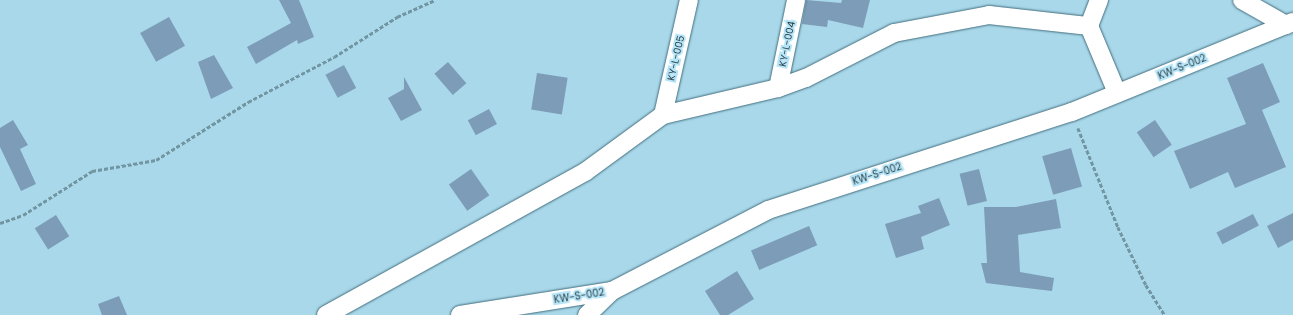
<!DOCTYPE html>
<style>
body{margin:0}
#map{position:relative;width:1293px;height:315px;overflow:hidden;background:#a9d8ea;font-family:Poppins,sans-serif}
div>[style]{position:absolute}
.building>*{inset:0;background:#7c9cb8;transform-origin:0 0}
.path>*{height:2.5px;margin-top:-1.25px;transform-origin:0;background:repeating-linear-gradient(90deg,#7295a2 0 4px,transparent 0 6px)}
.roads{filter:drop-shadow(0 0 1px #426e7e) drop-shadow(0 0 1px #426e7e)}
.minor>*{height:18px;margin:-9px;padding:0 9px;transform-origin:9px;border-radius:9px;background:#fff}
span{translate:-50% -50%;white-space:nowrap;text-align:center;line-height:1.15;-webkit-text-stroke:4px #b6e5f8;paint-order:stroke}
.street-label{font-size:10px;color:#2c3f46}
</style>
<div id="map">
<div class="building">
<i style="clip-path:polygon(279px 0,299px 0,314px 37px,298px 44px,297px 40px,256px 64px,247px 47px,291px 23px)"></i>
<i style="clip-path:polygon(806px 0,841px 3px,842px 0,870px 0,863px 28px,828px 20px,827px 27px,802px 24px)"></i>
<i style="left:169px;top:17px;width:33px;height:33px;rotate:61deg"></i>
<i style="clip-path:polygon(214px 55px,233px 88px,211px 99px,198px 62px)"></i>
<i style="left:448px;top:62px;width:28px;height:18px;rotate:49deg"></i>
<i style="clip-path:polygon(1263px 63px,1280px 102px,1262px 110px,1286px 167px,1235px 188px,1228px 172px,1190px 189px,1174px 151px,1246px 124px,1227px 78px)"></i>
<i style="left:344px;top:65px;width:26px;height:21px;rotate:62deg"></i>
<i style="left:537px;top:73px;width:31px;height:37px;rotate:9deg"></i>
<i style="clip-path:polygon(404px 77px,422px 110px,401px 121px,388px 98px,404px 89px)"></i>
<i style="left:489px;top:109px;width:17px;height:24px;rotate:62deg"></i>
<i style="clip-path:polygon(13px 120px,28px 145px,20px 149px,36px 184px,21px 191px,0 147px,0 128px)"></i>
<i style="left:1155px;top:120px;width:30px;height:22px;rotate:56deg"></i>
<i style="left:1071px;top:148px;width:40px;height:30px;rotate:74deg"></i>
<i style="left:471px;top:169px;width:32px;height:27px;rotate:55deg"></i>
<i style="left:979px;top:169px;width:33px;height:20px;rotate:76deg"></i>
<i style="clip-path:polygon(939px 198px,950px 225px,921px 237px,924px 249px,896px 258px,885px 224px,921px 213px,918px 206px)"></i>
<i style="clip-path:polygon(1056px 199px,1061px 228px,1018px 235px,1020px 272px,1054px 278px,1052px 291px,986px 283px,981px 263px,987px 263px,984px 207px,1016px 207px)"></i>
<i style="clip-path:polygon(1293px 213px,1293px 240px,1278px 248px,1267px 226px)"></i>
<i style="left:1253px;top:214px;width:13px;height:41px;rotate:63deg"></i>
<i style="left:56px;top:215px;width:25px;height:25px;rotate:58deg"></i>
<i style="left:809px;top:226px;width:21px;height:63px;rotate:67deg"></i>
<i style="clip-path:polygon(737px 271px,754px 299px,728px 315px,720px 315px,705px 291px)"></i>
<i style="clip-path:polygon(119px 296px,127px 315px,102px 315px,98px 304px)"></i>
</div>
<div class="path">
<i style="left:1078px;top:128px;width:107px;rotate:68deg"></i>
<i style="left:1118px;top:227px;width:64px;rotate:64.2deg"></i>
<i style="left:1146px;top:285px;width:36px;rotate:58deg"></i>
<i style="left:0;top:223px;width:24px;rotate:-19deg"></i>
<i style="left:23px;top:215px;width:82px;rotate:-32.5deg"></i>
<i style="left:92px;top:171px;width:65px;rotate:-9.8deg"></i>
<i style="left:156px;top:160px;width:109px;rotate:-32.2deg"></i>
<i style="left:248px;top:102px;width:97px;rotate:-27.6deg"></i>
<i style="left:334px;top:57px;width:75px;rotate:-32.4deg"></i>
<i style="left:397px;top:17px;width:42px;rotate:-24.1deg"></i>
</div>
<div class="roads">
<div class="minor">
<i style="left:1099px;top:0;width:28px;rotate:111deg"></i>
<i style="left:1089px;top:26px;width:73px;rotate:67.3deg"></i>
<i style="left:1242px;top:0;width:51px;rotate:29.6deg"></i>
<i style="left:778px;top:88px;width:90px;rotate:-78.4deg"></i>
<i style="left:663px;top:115px;width:118px;rotate:-77.3deg"></i>
<i style="left:326px;top:315px;width:296px;rotate:-28.9deg"></i>
<i style="left:585px;top:172px;width:97px;rotate:-36.2deg"></i>
<i style="left:663px;top:115px;width:118px;rotate:-13.2deg"></i>
<i style="left:778px;top:88px;width:30px;rotate:-20deg"></i>
<i style="left:806px;top:78px;width:99px;rotate:-27.1deg"></i>
<i style="left:894px;top:33px;width:97px;rotate:-10.7deg"></i>
<i style="left:989px;top:15px;width:101px;rotate:6.3deg"></i>
<i style="left:460px;top:315px;width:154px;rotate:-9deg"></i>
<i style="left:612px;top:291px;width:176px;rotate:-27.4deg"></i>
<i style="left:768px;top:210px;width:319px;rotate:-17.9deg"></i>
<i style="left:1072px;top:112px;width:239px;rotate:-22.2deg"></i>
<i style="left:587px;top:315px;width:35px;rotate:-44deg"></i>
</div>
</div>
<div class="street-label">
<span style="left:787px;top:44px;rotate:-78deg">KY-L-004</span>
<span style="left:676px;top:58px;rotate:-77deg">KY-L-005</span>
<span style="left:1182px;top:67px;rotate:-22deg">KW-S-002</span>
<span style="left:877px;top:174px;rotate:-18deg">KW-S-002</span>
<span style="left:579px;top:296px;rotate:-9deg">KW-S-002</span>
</div>
</div>
